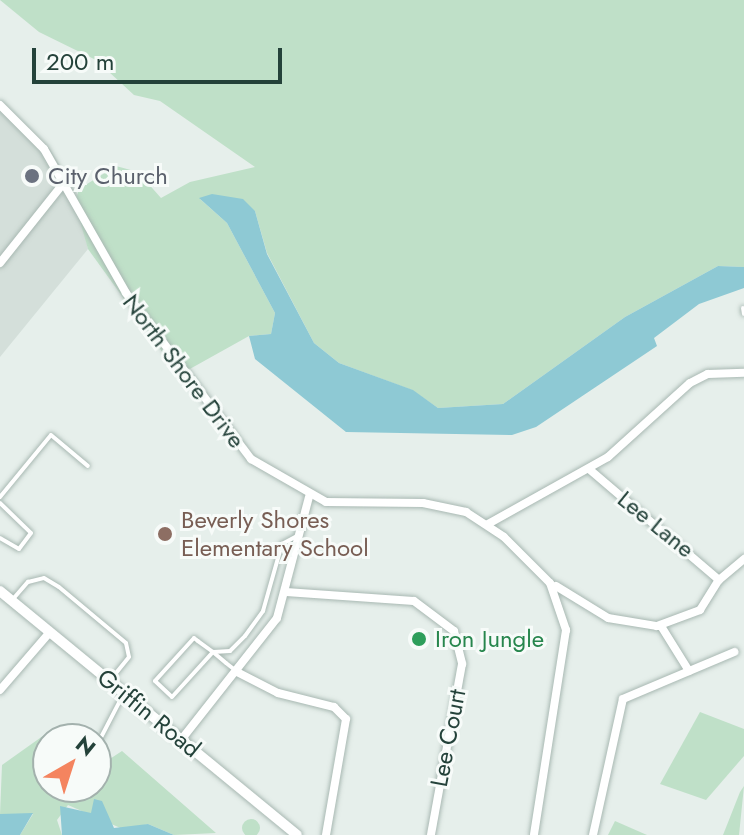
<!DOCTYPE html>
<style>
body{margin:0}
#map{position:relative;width:744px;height:835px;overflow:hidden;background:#e6efeb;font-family:Jost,sans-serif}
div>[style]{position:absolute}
.built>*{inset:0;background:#d4dfda}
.green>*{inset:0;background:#bfe0c8}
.round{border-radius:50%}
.water>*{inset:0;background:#8ec9d4}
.roads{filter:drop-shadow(0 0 2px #a8b8b2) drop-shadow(0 0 2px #a8b8b2)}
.service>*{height:4px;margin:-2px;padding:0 2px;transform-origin:2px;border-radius:2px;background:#fff}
.minor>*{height:8px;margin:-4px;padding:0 4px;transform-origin:4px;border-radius:4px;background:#fff}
.tertiary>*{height:10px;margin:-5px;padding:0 5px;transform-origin:5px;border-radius:5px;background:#fff}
.dots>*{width:22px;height:22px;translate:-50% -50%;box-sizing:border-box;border:4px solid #f7fbf9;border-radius:50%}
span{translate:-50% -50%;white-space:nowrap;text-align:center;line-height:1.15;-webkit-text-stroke:6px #f7fbf9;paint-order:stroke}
.worship-label{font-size:24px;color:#5b616d}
.left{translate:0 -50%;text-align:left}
.street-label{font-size:24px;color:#24423a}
.education-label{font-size:24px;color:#785e54}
.leisure-label{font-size:24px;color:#27864d}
.north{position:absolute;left:32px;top:723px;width:80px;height:80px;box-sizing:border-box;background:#f7fbf9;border:2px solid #a3b1ad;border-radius:50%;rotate:39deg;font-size:22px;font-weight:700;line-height:32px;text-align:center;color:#24423a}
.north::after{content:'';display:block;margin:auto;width:28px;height:36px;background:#f4845f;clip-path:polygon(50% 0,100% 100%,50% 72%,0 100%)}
.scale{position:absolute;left:32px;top:48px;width:250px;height:36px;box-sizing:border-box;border:4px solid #24423a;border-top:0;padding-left:10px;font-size:24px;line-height:28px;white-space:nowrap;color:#24423a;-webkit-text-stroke:6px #f7fbf9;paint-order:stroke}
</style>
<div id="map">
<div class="built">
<i style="clip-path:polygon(0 106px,50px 149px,78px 195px,88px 249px,0 357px)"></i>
</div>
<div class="green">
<i style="clip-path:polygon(0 0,744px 0,744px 267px,718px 266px,625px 317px,503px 404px,438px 408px,412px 390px,339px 363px,314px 343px,267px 253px,255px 211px,200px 199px,227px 223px,275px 313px,271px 334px,249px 336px,179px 375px,88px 249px,75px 203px,79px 189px,116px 166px,138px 172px,161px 198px,190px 182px,255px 167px,160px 101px,134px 95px,96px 60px,39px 32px)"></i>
<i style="clip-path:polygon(700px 712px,744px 729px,744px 756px,706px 800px,660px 784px)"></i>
<i style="clip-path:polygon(47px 733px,48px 787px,96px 787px,96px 768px,122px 751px,216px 833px,174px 835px,148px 824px,125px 830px,68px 805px,57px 820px,62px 835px,20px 835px,33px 814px,0 814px,2px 765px)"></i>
<i style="clip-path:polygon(744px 786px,739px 835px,723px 835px,740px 792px)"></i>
<i class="round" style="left:242px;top:819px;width:18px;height:18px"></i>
<i style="clip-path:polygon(615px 821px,647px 835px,608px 835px)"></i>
</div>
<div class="water">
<i style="clip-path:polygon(212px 194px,243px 199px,255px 211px,267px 254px,314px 343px,339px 363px,413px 390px,438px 408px,503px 404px,625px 317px,718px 266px,744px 267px,744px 288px,699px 304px,654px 338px,657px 346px,536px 427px,512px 435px,346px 432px,255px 359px,249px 336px,271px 334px,275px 313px,227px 223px,199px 198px)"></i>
<i style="clip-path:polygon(94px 799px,102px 801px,114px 828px,148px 824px,174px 835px,62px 835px,60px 806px,91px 813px)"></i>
<i style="clip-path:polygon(33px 813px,20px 835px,0 835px,0 814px)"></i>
</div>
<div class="roads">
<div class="service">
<i style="left:743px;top:308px;width:6px;rotate:81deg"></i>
<i style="left:0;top:497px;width:80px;rotate:-50.6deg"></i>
<i style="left:51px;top:435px;width:48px;rotate:40deg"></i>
<i style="left:0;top:503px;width:43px;rotate:44.1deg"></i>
<i style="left:31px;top:533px;width:20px;rotate:127deg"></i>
<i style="left:19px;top:549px;width:22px;rotate:-150deg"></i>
<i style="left:13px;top:599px;width:23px;rotate:-49deg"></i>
<i style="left:28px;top:582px;width:16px;rotate:-14deg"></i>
<i style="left:44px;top:578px;width:17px;rotate:31deg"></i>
<i style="left:59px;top:587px;width:87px;rotate:39.9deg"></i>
<i style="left:126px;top:643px;width:14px;rotate:78deg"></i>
<i style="left:129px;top:657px;width:28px;rotate:129deg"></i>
<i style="left:235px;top:670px;width:11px;rotate:-142deg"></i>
<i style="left:226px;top:663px;width:17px;rotate:-140deg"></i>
<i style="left:213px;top:652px;width:19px;rotate:-144deg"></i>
<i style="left:198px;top:641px;width:5px;rotate:-143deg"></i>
<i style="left:194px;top:638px;width:58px;rotate:132.2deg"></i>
<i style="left:155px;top:681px;width:23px;rotate:43deg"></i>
<i style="left:172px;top:697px;width:61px;rotate:-47.7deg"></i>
<i style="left:213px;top:652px;width:17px;rotate:-3deg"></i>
<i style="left:230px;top:651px;width:21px;rotate:-45deg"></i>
<i style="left:245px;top:636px;width:31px;rotate:-54deg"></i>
<i style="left:263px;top:611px;width:70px;rotate:-74.2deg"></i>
<i style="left:282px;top:544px;width:17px;rotate:-28deg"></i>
<i style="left:96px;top:747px;width:59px;rotate:-62.6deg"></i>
</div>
<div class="minor">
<i style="left:0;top:105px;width:62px;rotate:45deg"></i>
<i style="left:44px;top:149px;width:166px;rotate:60.3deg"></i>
<i style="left:126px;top:293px;width:208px;rotate:53deg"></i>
<i style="left:251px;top:459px;width:86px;rotate:29.8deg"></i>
<i style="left:326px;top:502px;width:97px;rotate:0.6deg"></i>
<i style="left:423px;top:503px;width:44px;rotate:11.8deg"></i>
<i style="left:466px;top:512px;width:45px;rotate:33.3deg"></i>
<i style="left:504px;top:537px;width:65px;rotate:45deg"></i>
<i style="left:550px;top:583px;width:50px;rotate:71.2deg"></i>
<i style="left:566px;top:630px;width:207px;rotate:98.9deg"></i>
<i style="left:0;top:263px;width:100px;rotate:-51.5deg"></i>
<i style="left:589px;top:469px;width:171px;rotate:40.5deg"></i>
<i style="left:488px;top:524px;width:137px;rotate:-29.2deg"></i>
<i style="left:608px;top:457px;width:110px;rotate:-42.1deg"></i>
<i style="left:690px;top:383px;width:20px;rotate:-27deg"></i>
<i style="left:708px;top:374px;width:36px;rotate:-2deg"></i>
<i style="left:719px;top:580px;width:33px;rotate:-40deg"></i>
<i style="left:556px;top:586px;width:61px;rotate:31.6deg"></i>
<i style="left:608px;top:618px;width:50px;rotate:9.3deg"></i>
<i style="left:657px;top:626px;width:46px;rotate:-20.4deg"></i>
<i style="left:700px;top:610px;width:36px;rotate:-58deg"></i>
<i style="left:286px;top:592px;width:128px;rotate:4deg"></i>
<i style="left:414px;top:601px;width:50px;rotate:36.9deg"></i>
<i style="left:454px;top:631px;width:34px;rotate:76deg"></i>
<i style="left:462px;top:664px;width:174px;rotate:100.3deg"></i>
<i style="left:661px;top:626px;width:53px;rotate:58.1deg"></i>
<i style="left:237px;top:672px;width:46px;rotate:27.1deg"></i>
<i style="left:278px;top:693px;width:58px;rotate:14deg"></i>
<i style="left:334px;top:707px;width:17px;rotate:45deg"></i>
<i style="left:346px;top:719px;width:118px;rotate:99.8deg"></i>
<i style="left:0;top:690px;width:77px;rotate:-49.2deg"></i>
<i style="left:181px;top:740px;width:155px;rotate:-51.8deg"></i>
<i style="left:277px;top:618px;width:125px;rotate:-75.2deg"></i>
<i style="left:593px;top:835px;width:139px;rotate:-77.6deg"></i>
<i style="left:623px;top:699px;width:121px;rotate:-22.9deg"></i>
</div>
<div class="tertiary">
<i style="left:0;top:591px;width:384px;rotate:39.4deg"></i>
</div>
</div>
<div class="dots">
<i style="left:32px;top:176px;background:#6b7280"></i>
<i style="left:165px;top:534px;background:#8d6e63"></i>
<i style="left:419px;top:639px;background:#2e9e5b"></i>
</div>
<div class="worship-label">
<span class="left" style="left:48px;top:176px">City Church</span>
</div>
<div class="street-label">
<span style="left:184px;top:371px;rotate:53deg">North Shore Drive</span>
<span style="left:656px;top:524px;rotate:39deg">Lee Lane</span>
<span style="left:149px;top:713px;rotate:39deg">Griffin Road</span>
<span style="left:448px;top:738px;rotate:-79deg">Lee Court</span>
</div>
<div class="education-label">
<span class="left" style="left:181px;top:534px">Beverly Shores<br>Elementary School</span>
</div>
<div class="leisure-label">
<span class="left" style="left:435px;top:639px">Iron Jungle</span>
</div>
<div class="north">N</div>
<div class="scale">200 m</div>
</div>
